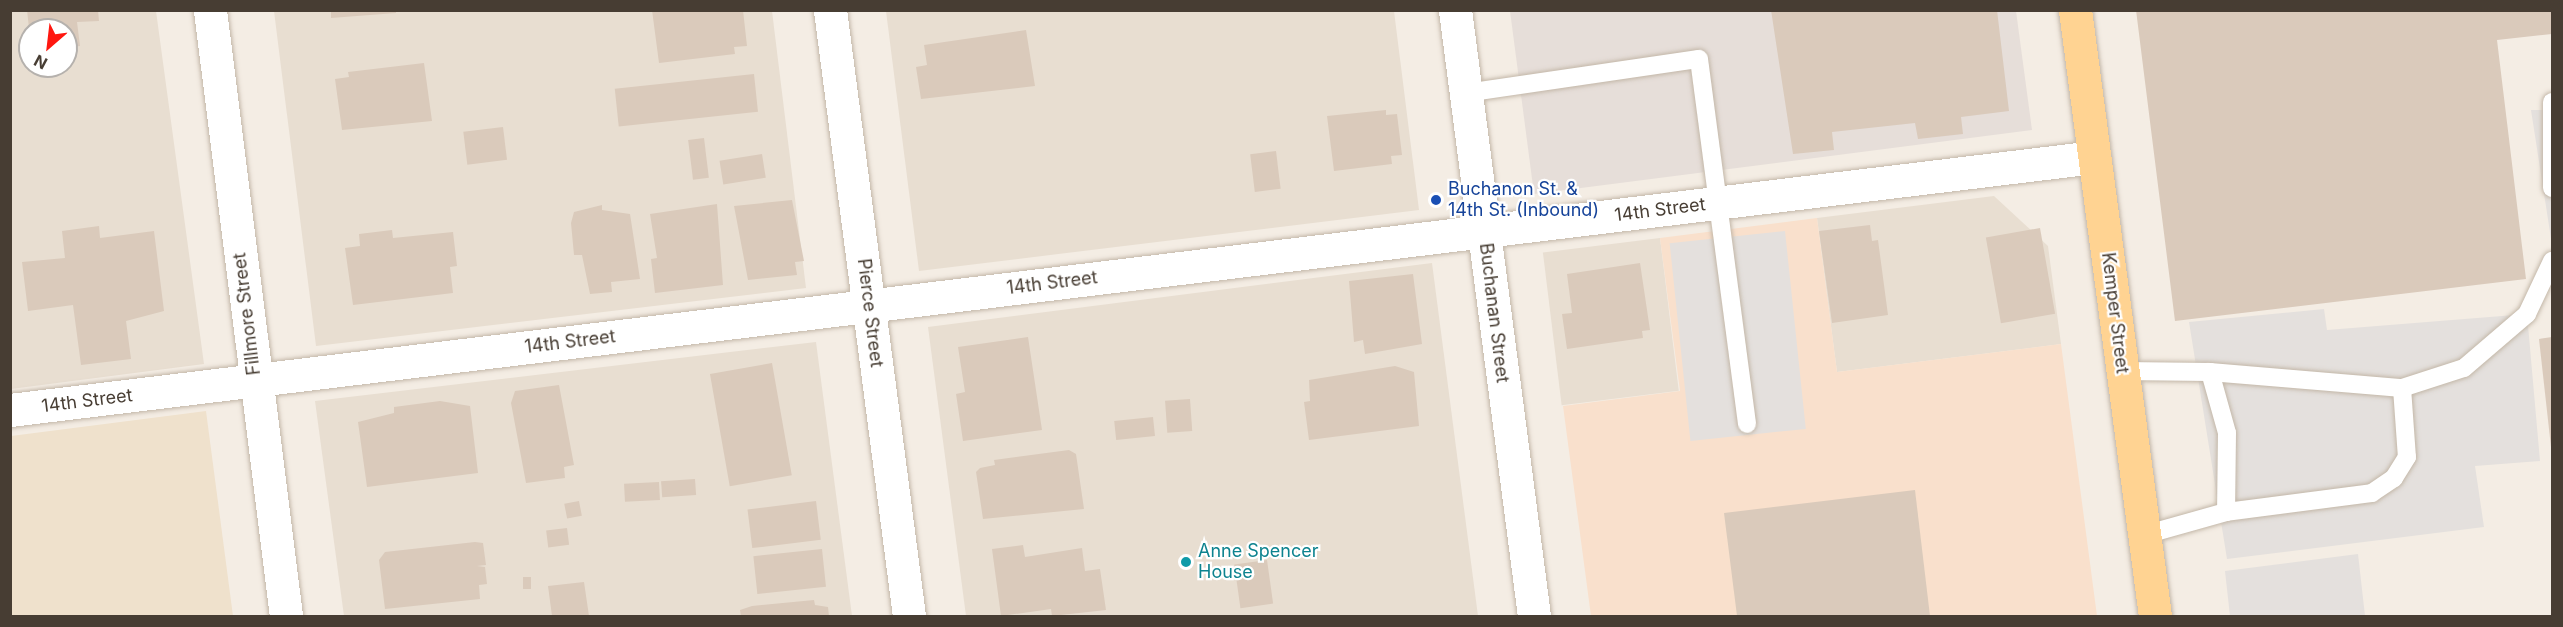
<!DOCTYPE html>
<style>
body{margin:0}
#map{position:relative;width:2563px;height:627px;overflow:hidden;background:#f4ede4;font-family:Inter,sans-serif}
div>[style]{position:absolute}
.residential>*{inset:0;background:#e8ded1;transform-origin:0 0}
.commercial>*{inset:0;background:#f9e0cc}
.industrial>*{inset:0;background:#e6ded9}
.education>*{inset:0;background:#efe1cc}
.parking>*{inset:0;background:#e4e0dd;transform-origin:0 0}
.building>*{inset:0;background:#dacabb;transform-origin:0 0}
.roads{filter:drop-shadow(0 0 2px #c3b7a8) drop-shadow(0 0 2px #c3b7a8)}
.lane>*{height:18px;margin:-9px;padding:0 9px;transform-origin:9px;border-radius:9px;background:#fff}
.street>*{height:33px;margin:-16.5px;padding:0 16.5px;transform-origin:16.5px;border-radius:16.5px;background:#fff}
.primary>*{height:33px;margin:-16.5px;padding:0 16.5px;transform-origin:16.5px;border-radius:16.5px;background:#ffd392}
.dots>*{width:16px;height:16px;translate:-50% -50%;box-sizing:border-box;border:3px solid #fff;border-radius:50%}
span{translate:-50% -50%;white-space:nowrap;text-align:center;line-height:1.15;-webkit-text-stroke:4.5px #fff;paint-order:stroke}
.transit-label{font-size:18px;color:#164399}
.left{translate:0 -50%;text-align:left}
.street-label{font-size:18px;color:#473d33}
.culture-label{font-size:18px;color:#0d838f}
.frame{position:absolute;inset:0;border:12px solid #473d33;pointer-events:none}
.north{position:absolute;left:18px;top:18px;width:60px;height:60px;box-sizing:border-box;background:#fff;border:2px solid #b5b1ad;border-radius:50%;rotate:208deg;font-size:16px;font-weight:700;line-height:24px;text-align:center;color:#473d33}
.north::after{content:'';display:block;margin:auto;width:21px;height:27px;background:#ff1710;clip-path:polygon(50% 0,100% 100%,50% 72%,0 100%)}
</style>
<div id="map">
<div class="residential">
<i style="clip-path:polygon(evenodd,10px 11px,156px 11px,204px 364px,11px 389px,10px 11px,30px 30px,66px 30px,66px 66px,30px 66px,30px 30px)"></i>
<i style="clip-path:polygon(274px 11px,772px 11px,806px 288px,316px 346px)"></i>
<i style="clip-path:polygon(886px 11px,1394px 11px,1419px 210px,919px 271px)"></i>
<i style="clip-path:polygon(1994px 196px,2048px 246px,2061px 344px,1837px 372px,1817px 218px)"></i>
<i style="left:1660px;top:238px;width:154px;height:118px;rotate:83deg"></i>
<i style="clip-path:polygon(1432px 263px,1478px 616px,966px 616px,928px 327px)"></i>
<i style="clip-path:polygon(816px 342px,852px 616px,344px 616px,315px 401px)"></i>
</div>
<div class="commercial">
<i style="clip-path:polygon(1817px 218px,1837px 372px,2061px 344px,2097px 616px,1591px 616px,1563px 406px,1680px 391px,1660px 238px)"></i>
</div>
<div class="industrial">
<i style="clip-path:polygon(1510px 11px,2016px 11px,2032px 130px,1534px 194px)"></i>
</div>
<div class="education">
<i style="clip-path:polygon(206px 411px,233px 616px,11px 616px,11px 436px)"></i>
</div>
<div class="parking">
<i style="clip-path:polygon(2531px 110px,2552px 110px,2552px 245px)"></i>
<i style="left:1785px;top:231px;width:199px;height:116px;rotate:84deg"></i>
<i style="clip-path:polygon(2324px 309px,2327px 330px,2527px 314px,2540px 461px,2475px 466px,2484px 527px,2227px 559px,2189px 322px)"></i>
<i style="clip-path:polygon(2358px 554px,2365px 616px,2230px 616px,2225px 571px)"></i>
</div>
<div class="building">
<i style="clip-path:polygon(27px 10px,98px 10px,99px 21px,77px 22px,80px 46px,66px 48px,66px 30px,29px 28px)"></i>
<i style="clip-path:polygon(331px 10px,396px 10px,396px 13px,331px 18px)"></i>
<i style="clip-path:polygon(652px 10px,743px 10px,747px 46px,734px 47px,735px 54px,659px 63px)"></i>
<i style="clip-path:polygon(1771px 10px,1997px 10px,2009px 111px,1961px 117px,1963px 134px,1918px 139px,1915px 123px,1832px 132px,1834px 150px,1793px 154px)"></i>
<i style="clip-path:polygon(2136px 10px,2552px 10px,2552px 34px,2497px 40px,2526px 279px,2175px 321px)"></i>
<i style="clip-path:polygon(1026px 30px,1035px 86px,921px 99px,916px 67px,927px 65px,924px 45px)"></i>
<i style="clip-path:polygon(424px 63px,432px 121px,342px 130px,335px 79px,349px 77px,348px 72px)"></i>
<i style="left:754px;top:74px;width:38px;height:140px;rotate:84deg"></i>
<i style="clip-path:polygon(1386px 110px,1386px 115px,1397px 114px,1402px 155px,1391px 156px,1392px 164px,1334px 171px,1327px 116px)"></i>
<i style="left:503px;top:127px;width:33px;height:40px;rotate:83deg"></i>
<i style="left:704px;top:138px;width:40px;height:16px;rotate:83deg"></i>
<i style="left:1276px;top:151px;width:38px;height:26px;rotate:83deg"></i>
<i style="left:762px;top:154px;width:24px;height:43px;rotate:81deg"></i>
<i style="clip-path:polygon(792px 200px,804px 261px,795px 262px,797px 275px,748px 280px,734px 206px)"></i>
<i style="clip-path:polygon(717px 204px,723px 285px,655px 293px,651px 259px,657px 258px,650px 214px)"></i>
<i style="clip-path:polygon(602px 205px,602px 210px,630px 214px,640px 279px,611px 282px,612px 292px,590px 294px,582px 255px,574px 255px,571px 223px,574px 212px)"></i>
<i style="clip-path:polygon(1870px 225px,1872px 241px,1878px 240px,1888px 315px,1832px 323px,1819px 231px)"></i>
<i style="clip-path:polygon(99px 226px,100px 238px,154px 231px,164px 311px,126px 321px,131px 359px,81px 365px,73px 305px,28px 311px,22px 262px,65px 258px,62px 231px)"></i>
<i style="left:2040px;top:228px;width:87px;height:55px;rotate:80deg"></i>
<i style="clip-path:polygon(392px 230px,393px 238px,453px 232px,457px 266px,450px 267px,453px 293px,353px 305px,345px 248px,360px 246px,359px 234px)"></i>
<i style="clip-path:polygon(1640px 263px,1650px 330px,1642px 331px,1643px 338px,1567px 349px,1562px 314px,1572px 313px,1567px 274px)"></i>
<i style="clip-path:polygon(1413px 274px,1422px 344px,1365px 354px,1363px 340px,1354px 342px,1349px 281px)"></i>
<i style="clip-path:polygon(1028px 337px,1042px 430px,963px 441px,956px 394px,965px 392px,958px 347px)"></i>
<i style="clip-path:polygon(2552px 337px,2552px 447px,2551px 447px,2539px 339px)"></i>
<i style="left:772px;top:363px;width:114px;height:63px;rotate:80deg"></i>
<i style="clip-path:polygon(1395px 366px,1414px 372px,1419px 426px,1309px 440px,1304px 402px,1310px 401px,1309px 380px)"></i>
<i style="clip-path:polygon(559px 385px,574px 465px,564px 467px,565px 478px,526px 483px,511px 403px,515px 391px)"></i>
<i style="left:1190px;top:399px;width:32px;height:25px;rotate:86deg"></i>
<i style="clip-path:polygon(440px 401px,470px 406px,478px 473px,367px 487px,358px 422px,394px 413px,394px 407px)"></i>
<i style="left:1153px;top:417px;width:19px;height:39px;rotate:84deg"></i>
<i style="clip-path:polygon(1069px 450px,1076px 454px,1084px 509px,983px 519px,976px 472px,980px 468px,995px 465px,994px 460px)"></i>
<i style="left:695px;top:479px;width:16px;height:34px;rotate:86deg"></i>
<i style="left:659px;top:482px;width:18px;height:35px;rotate:87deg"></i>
<i style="clip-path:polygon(1915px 490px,1930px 616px,1737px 616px,1724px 513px)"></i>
<i style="left:579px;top:501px;width:15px;height:15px;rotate:79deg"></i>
<i style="left:816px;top:501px;width:39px;height:69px;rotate:83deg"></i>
<i style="left:567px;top:528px;width:17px;height:21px;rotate:83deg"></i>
<i style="clip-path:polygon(475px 542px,483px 543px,486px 565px,477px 566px,485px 567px,487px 584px,479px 585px,480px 599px,385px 609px,379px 560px,385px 552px)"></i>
<i style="clip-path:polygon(1023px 545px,1025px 557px,1082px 548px,1085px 571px,1100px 569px,1106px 610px,1052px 616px,1051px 609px,1001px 616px,992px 549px)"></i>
<i style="left:822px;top:549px;width:38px;height:69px;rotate:84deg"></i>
<i style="left:1267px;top:560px;width:44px;height:33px;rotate:82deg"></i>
<i style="left:523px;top:577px;width:8px;height:12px"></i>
<i style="clip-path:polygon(584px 582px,589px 616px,552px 616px,548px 586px)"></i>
<i style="clip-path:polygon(814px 600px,815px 605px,828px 607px,829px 616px,741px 616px,740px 610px,752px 606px)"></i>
</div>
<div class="roads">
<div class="lane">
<i style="left:1465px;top:93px;width:236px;rotate:-8.3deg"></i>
<i style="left:1699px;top:59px;width:368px;rotate:82.5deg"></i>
<i style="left:2552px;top:102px;width:86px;rotate:90deg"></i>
<i style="left:2122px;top:371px;width:88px;rotate:0.7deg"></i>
<i style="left:2210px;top:372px;width:63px;rotate:74.4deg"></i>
<i style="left:2227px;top:433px;width:79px;rotate:90.7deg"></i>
<i style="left:2226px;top:512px;width:85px;rotate:164.3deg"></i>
<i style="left:2210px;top:372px;width:193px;rotate:4.8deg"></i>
<i style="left:2402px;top:388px;width:69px;rotate:85.9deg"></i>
<i style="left:2407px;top:457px;width:25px;rotate:122deg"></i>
<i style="left:2394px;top:478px;width:27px;rotate:146deg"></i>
<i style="left:2372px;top:493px;width:147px;rotate:172.6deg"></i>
<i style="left:2402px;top:388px;width:65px;rotate:-17.9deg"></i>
<i style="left:2464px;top:368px;width:83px;rotate:-40.6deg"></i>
<i style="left:2527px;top:314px;width:59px;rotate:-64.7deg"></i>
</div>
<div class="street">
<i style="left:210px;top:10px;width:611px;rotate:82.85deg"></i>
<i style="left:830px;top:10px;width:611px;rotate:82.57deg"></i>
<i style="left:1455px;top:10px;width:611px;rotate:82.57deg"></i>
<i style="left:10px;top:410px;width:2099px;rotate:-6.92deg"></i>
</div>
<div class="primary">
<i style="left:2075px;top:10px;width:611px;rotate:82.48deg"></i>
</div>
</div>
<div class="dots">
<i style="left:1436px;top:200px;background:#1a4fb4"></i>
<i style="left:1186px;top:562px;background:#0f9aa8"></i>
</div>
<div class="transit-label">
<span class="left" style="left:1448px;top:200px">Buchanon St. &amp;<br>14th St. (Inbound)</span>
</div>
<div class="street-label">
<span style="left:1660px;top:210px;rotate:-7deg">14th Street</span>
<span style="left:1052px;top:283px;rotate:-7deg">14th Street</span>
<span style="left:870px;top:313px;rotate:83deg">Pierce Street</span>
<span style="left:1494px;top:313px;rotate:83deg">Buchanan Street</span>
<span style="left:2115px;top:313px;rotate:83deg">Kemper Street</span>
<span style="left:247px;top:314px;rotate:-97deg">Fillmore Street</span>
<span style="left:570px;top:342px;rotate:-7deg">14th Street</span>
<span style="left:87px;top:401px;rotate:-7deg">14th Street</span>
</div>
<div class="culture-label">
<span class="left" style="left:1198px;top:562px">Anne Spencer<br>House</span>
</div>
<div class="frame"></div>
<div class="north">N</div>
</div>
